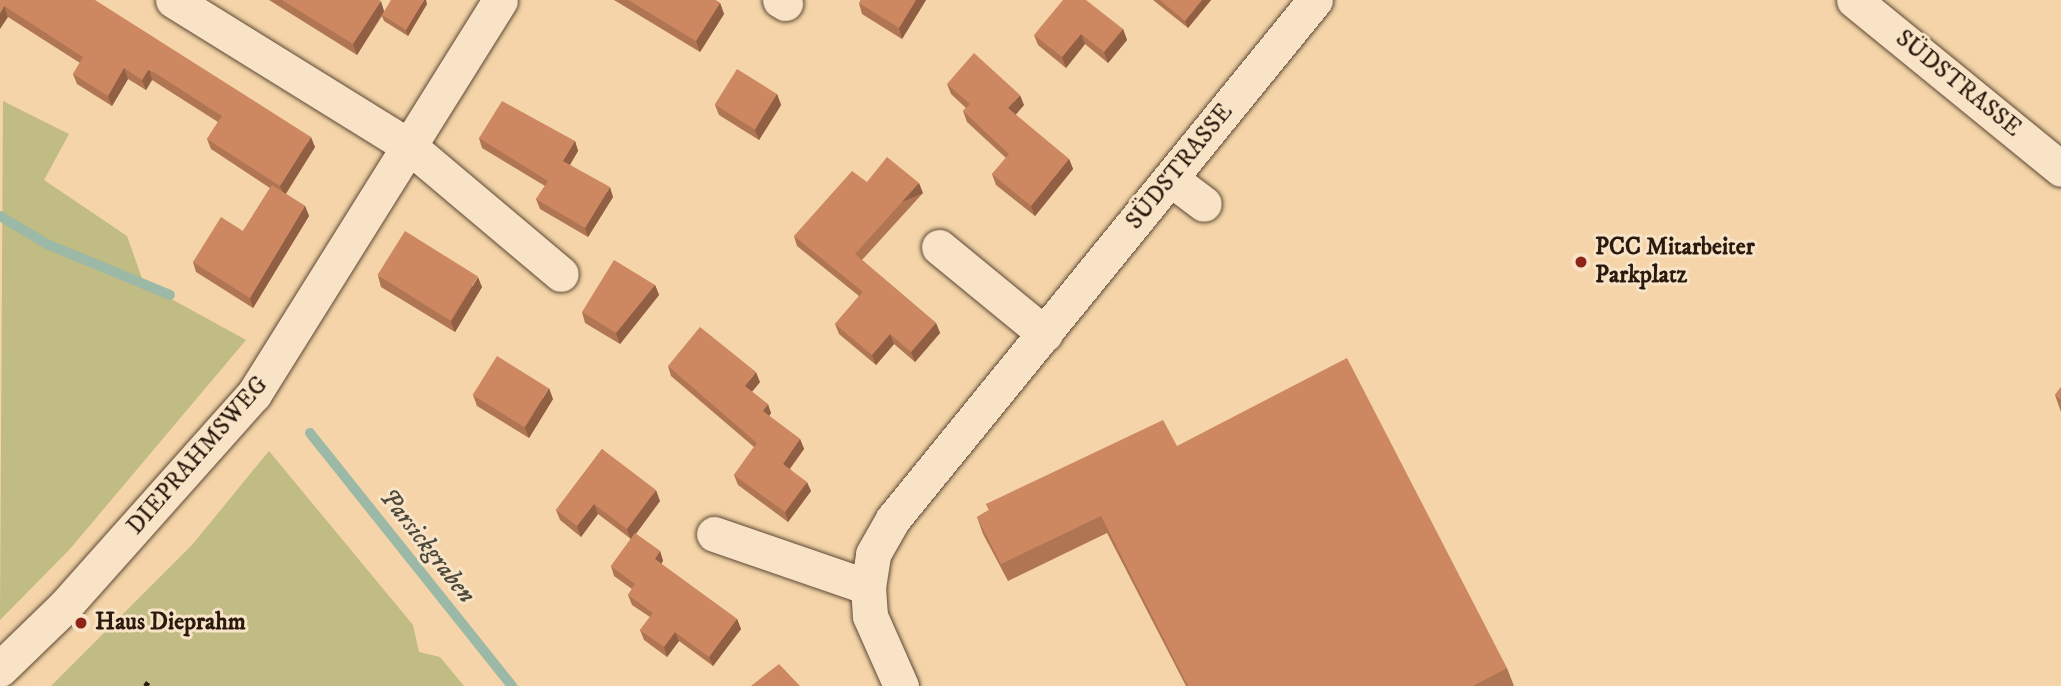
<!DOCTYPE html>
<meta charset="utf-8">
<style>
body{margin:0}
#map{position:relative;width:2061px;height:686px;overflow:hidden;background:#f4d4a8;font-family:"IM FELL DW Pica",serif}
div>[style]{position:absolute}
.green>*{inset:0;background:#c1bb84}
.stream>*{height:10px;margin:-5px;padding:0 5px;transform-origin:5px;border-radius:5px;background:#9cb8a6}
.path>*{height:4.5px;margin-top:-2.25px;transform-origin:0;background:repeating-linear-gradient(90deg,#2a1a0e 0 5px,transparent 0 8.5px)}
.roads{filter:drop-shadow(0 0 2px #5c4834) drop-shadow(0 0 2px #5c4834)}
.minor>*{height:35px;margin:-17.5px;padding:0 17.5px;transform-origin:17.5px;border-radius:17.5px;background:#f8e3c6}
.wall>*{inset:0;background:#b07553}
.shaded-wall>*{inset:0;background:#905f44;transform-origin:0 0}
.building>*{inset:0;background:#cd8861;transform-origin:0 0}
.dots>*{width:19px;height:19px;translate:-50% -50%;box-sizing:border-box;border:4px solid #f8e3c6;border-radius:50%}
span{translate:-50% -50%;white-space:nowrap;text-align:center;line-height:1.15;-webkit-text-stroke:6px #f8e3c6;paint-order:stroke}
.street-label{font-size:24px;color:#2a1a0e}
.poi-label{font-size:24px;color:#2a1a0e;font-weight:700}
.left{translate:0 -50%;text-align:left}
.water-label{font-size:26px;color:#4c493c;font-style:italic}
</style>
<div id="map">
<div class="green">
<i style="clip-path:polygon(3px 101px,69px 134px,44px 180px,127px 236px,144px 284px,246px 340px,70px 549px,0 620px)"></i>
<i style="clip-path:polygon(269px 451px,413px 625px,419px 652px,440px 657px,464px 686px,51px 686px,192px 545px)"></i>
</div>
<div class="stream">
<i style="left:0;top:216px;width:55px;rotate:30.8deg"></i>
<i style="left:47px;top:244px;width:133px;rotate:22.5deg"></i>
<i style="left:310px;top:433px;width:324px;rotate:51.4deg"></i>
</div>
<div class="path">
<i style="left:145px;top:686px;width:5px;rotate:-53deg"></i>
</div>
<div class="roads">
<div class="minor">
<i style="left:173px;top:0;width:279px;rotate:31.8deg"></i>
<i style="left:410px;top:147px;width:197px;rotate:40.1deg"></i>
<i style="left:780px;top:0;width:6px;rotate:31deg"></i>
<i style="left:1854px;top:0;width:267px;rotate:39.2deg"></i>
<i style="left:1171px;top:179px;width:41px;rotate:37.1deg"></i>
<i style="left:939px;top:247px;width:137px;rotate:39.4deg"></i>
<i style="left:714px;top:534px;width:163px;rotate:19deg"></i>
<i style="left:0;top:669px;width:89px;rotate:-44.1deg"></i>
<i style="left:64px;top:607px;width:285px;rotate:-48.3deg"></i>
<i style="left:254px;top:394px;width:464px;rotate:-58deg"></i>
<i style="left:901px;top:686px;width:77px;rotate:-113.9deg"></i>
<i style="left:870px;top:616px;width:29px;rotate:-94deg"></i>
<i style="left:868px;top:587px;width:33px;rotate:-81deg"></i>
<i style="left:873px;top:554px;width:40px;rotate:-60.3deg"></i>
<i style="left:893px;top:519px;width:669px;rotate:-50.89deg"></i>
</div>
</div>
<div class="wall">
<i style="clip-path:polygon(0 0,315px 147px,286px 194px,305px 206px,309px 216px,253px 308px,196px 272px,193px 262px,243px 231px,270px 188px,211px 149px,207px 139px,218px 122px,152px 80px,146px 90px,128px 79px,112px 106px,77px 84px,73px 74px,80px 63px,8px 17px)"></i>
<i style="clip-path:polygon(269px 0,379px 0,384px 11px,427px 4px,408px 36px,384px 21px,382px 16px,357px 55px)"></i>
<i style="clip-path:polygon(614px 0,715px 0,720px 3px,724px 14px,700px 52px)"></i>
<i style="clip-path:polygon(861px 0,926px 0,902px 39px,862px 14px,859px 3px)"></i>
<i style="clip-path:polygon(1153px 0,1211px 0,1188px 28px)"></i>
<i style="clip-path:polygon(1123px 29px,1127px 40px,1108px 63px,1085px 44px,1066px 68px,1038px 45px,1034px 35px)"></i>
<i style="clip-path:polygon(947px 84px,1024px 105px,1015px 115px,1069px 159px,1073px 169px,1035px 216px,996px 185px,992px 174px,1006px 158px,967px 122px,963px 111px,966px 108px,951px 94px)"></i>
<i style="clip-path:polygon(777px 94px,781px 105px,759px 140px,719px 115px,715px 105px)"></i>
<i style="clip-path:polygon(479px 138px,575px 141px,578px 151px,570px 165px,613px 197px,588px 237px,540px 209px,536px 199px,545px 186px,482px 148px)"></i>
<i style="clip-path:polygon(923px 193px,862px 260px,936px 323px,940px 333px,915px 362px,894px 344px,876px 365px,839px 334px,835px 324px,859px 296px,797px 246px,794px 236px)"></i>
<i style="clip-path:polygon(378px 276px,482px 287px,455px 332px,381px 287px)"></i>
<i style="clip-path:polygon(655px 285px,659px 295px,620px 344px,585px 323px,582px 312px)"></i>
<i style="clip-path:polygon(668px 366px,760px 382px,752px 392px,771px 413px,769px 416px,800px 439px,804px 449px,790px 469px,811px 491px,788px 522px,738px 485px,734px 475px,754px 447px,671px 376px)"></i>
<i style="clip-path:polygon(2061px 387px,2061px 412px,2055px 395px)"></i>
<i style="clip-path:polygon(473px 395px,553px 399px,529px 438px,477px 406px)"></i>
<i style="clip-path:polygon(1177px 446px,1507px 668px,1514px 686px,1186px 686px,1107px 533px,1008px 581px,983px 534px,977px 517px,989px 510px,986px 504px)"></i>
<i style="clip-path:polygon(602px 449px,660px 501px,636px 534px,660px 551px,663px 561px,661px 564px,737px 619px,741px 629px,713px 666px,679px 641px,667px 657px,644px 640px,640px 630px,650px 617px,632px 605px,628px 595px,632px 589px,614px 576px,611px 566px,631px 539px,598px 514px,581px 537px,560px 520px,556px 510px)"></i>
</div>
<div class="shaded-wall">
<i style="clip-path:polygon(424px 0,426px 0,427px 4px,408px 36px,406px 30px)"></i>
<i style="clip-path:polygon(916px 0,926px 0,902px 39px,899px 28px)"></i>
<i style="clip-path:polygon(1202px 0,1211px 0,1188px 28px,1185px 21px)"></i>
<i style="clip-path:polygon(381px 1px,384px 11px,357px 55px,353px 44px)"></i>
<i style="clip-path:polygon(720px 3px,724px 14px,700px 52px,696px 41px)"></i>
<i style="clip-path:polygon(4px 6px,8px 17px,0 29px,0 13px)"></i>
<i style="clip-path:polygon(1123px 29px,1127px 40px,1108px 63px,1104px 52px)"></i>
<i style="clip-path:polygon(1081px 34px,1085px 44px,1066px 68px,1062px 57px)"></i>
<i style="clip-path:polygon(124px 68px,128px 79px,112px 106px,108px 96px)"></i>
<i style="clip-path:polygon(149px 69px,152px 80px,146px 90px,142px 80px)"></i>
<i style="clip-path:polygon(777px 94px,781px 105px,759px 140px,755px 130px)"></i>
<i style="clip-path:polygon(1020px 95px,1024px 105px,1012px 119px,1008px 108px)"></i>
<i style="clip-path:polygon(311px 137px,315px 147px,284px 196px,280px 186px)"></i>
<i style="clip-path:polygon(575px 141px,578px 151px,566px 171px,563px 161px)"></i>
<i style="clip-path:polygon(1069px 159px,1073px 169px,1035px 216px,1031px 206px)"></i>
<i style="left:919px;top:183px;width:11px;height:96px;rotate:68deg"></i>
<i style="clip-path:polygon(610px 187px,613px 197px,588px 237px,585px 228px)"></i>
<i style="clip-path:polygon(305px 206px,309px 216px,253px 308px,250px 298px)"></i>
<i style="clip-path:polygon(478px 277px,482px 287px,455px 332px,451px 322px)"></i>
<i style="clip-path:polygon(655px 285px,659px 295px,620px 344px,616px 333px)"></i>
<i style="clip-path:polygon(936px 323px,940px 333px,915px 362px,911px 352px)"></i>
<i style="clip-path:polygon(890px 334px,894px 344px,876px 365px,872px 355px)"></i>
<i style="clip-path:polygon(756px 372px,760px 382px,748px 396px,745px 386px)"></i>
<i style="clip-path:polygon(549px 388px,553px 399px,529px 438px,525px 428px)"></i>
<i style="clip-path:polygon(768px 404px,771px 413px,766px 421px,763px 411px)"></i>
<i style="clip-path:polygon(800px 439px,804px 449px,786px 473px,783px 464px)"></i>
<i style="clip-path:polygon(807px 482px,811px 491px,788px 522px,785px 512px)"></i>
<i style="clip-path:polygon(656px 490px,660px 501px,631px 540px,627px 529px)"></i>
<i style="clip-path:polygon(594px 504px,598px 514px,581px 537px,577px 526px)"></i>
<i style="clip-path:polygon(660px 551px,663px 561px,658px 569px,655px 559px)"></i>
<i style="clip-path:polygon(737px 619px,741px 629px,713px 666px,709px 657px)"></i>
<i style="clip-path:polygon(675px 632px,679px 641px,667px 657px,664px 647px)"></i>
</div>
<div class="building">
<i style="clip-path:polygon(0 0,95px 0,311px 137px,280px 186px,207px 139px,222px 116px,149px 69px,142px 80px,124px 68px,108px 96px,73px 74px,83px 57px,4px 6px,0 13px)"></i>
<i style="clip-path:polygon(282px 0,379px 0,381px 1px,353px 44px)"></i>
<i style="clip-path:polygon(391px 0,424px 0,406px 30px,382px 15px)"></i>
<i style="clip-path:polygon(628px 0,715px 0,720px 3px,696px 41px)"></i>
<i style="clip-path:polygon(861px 0,916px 0,899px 28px,859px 3px)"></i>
<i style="clip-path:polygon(1063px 0,1086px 0,1123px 29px,1104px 52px,1081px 34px,1062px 57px,1034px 35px)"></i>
<i style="clip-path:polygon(1160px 0,1202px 0,1185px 21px)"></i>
<i style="clip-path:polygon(974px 53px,1020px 95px,1008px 108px,1069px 159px,1031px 206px,992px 174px,1009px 154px,963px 111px,970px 104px,947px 84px)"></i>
<i style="left:737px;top:69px;width:47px;height:42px;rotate:32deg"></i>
<i style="clip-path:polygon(502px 101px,575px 141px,563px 161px,610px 187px,585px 228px,536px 199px,548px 181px,479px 138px)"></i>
<i style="clip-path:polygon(887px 157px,919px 183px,855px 254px,936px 323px,911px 352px,890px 334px,872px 355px,835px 324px,863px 292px,794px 236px,852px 171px,867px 182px)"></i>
<i style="clip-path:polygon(272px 185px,305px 206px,250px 298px,193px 262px,221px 217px,243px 231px)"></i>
<i style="left:405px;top:231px;width:86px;height:52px;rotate:32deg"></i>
<i style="clip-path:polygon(614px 260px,655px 285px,616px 333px,582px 312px)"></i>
<i style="clip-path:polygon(700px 327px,756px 372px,745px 386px,768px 404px,763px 411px,800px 439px,783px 464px,807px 482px,785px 512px,734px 475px,757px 443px,668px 366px)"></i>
<i style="left:497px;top:356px;width:61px;height:46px;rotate:32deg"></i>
<i style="clip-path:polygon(1347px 358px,1507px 668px,1473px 686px,1188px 686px,1101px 516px,1001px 564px,977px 517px,989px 510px,986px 504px,1163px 420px,1177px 446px)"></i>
<i style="clip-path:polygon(2061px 387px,2061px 400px,2055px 395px)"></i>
<i style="clip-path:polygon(602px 449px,656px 490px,627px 529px,594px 504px,577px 526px,556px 510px)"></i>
<i style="clip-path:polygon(635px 533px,660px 551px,655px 559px,737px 619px,709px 657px,675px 632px,664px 647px,640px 630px,653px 613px,628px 595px,635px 584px,611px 566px)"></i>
<i style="clip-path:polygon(779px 664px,800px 686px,751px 686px)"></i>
</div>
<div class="dots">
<i style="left:1581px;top:262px;background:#8f2418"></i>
<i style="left:81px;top:623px;background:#8f2418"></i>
</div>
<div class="street-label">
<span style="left:1958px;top:84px;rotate:39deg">SÜDSTRASSE</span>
<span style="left:1180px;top:167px;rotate:-51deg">SÜDSTRASSE</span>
<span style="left:198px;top:456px;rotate:-49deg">DIEPRAHMSWEG</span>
</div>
<div class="poi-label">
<span class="left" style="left:1595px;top:262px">PCC Mitarbeiter<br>Parkplatz</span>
<span class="left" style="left:95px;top:623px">Haus Dieprahm</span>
</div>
<div class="water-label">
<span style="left:427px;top:546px;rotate:52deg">Parsickgraben</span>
</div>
</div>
